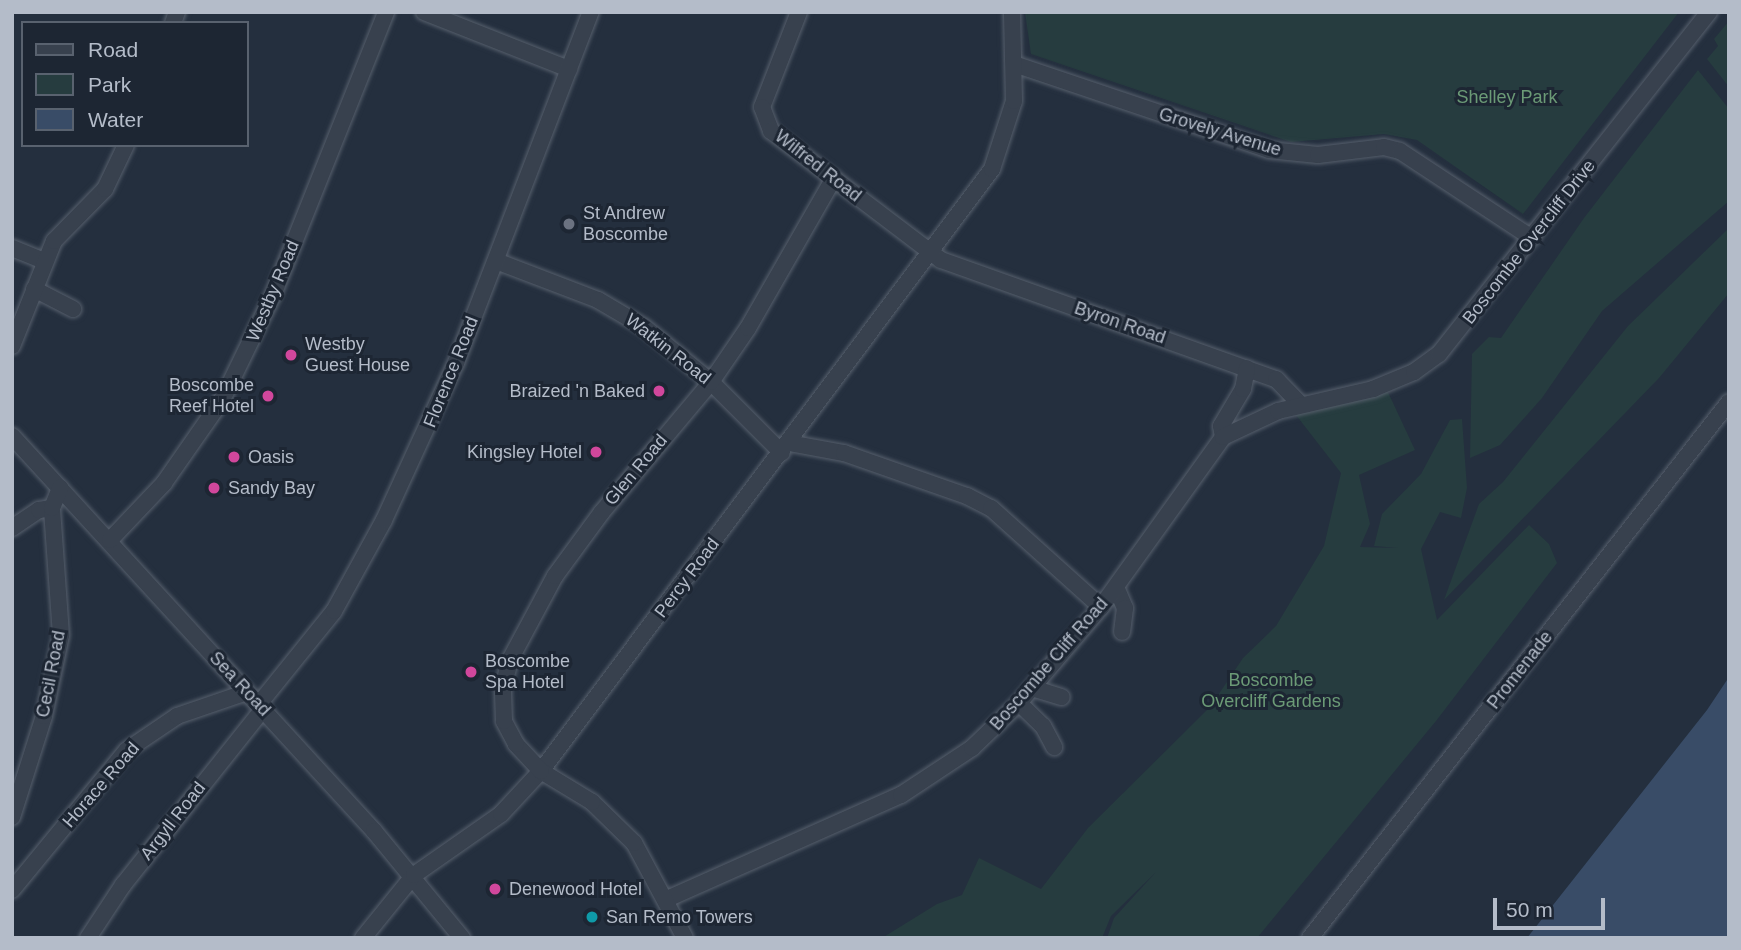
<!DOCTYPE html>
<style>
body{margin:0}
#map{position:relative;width:1741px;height:950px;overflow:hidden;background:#242f3e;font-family:Arial,sans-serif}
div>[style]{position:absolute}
.green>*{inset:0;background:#263c3f}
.water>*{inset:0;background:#394c67}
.roads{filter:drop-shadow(0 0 2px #565f6c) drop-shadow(0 0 2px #565f6c)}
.minor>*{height:16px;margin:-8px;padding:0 8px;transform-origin:8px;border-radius:8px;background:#38414e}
.dots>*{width:19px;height:19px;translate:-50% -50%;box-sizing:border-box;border:4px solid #1d2633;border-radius:50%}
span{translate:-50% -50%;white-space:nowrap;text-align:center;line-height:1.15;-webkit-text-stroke:6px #1d2633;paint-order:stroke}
.park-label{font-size:18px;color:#6b9a76}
.street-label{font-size:18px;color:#b4bcc9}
.poi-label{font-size:18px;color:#b4bcc9}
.left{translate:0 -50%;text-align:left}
.right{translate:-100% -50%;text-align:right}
.frame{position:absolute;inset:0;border:14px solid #b4bcc9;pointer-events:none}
.legend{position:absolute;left:21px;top:21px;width:228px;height:126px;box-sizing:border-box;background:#1d2633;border:2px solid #59626f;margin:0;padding:9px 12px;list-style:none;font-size:21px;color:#b4bcc9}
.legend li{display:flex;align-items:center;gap:14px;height:35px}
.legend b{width:35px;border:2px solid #59626f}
.scale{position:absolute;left:1493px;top:898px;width:112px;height:32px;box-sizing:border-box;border:4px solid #b4bcc9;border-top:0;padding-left:9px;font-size:21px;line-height:24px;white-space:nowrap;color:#b4bcc9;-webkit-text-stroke:5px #1d2633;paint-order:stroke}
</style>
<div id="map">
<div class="green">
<i style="clip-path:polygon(1025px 12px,1679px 12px,1523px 214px,1417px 140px,1384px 134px,1291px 142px,1031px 54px)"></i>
<i style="clip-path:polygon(1729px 21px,1729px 87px,1707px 59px,1718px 46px,1714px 39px)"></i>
<i style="clip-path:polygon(1698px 70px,1729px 109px,1729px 201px,1602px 311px,1542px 398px,1500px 445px,1470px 458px,1472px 354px,1489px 337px,1501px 338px,1584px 218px)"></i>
<i style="clip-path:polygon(1729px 228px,1729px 293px,1659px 378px,1444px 600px,1479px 504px,1503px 482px,1628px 326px)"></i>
<i style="clip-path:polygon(1387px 390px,1415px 450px,1359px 475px,1370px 524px,1360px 547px,1398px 548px,1374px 546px,1382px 514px,1421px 474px,1450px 420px,1462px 419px,1467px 488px,1461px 518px,1440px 512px,1421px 549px,1437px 620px,1529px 525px,1549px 544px,1557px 563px,1436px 721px,1257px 938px,1107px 938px,1114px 918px,1156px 872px,1111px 916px,1102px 938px,882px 938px,937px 904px,962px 895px,979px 858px,1041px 889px,1088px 828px,1210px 707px,1243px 658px,1276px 626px,1324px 546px,1341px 473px,1296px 415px)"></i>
</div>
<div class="water">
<i style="clip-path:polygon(1729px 677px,1729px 938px,1527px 938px,1707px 710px)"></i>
</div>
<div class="roads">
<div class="minor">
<i style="left:424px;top:12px;width:156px;rotate:21.5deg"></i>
<i style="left:799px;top:12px;width:102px;rotate:111.3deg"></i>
<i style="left:762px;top:107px;width:26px;rotate:69deg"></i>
<i style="left:771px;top:131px;width:213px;rotate:37.2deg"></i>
<i style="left:941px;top:260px;width:356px;rotate:19.6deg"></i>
<i style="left:1276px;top:379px;width:36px;rotate:46deg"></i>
<i style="left:173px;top:23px;width:12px;rotate:-70deg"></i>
<i style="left:1014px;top:64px;width:269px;rotate:18.6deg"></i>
<i style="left:1269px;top:150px;width:49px;rotate:5.8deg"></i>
<i style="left:1318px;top:155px;width:66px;rotate:-6.9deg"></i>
<i style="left:1384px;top:147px;width:16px;rotate:14deg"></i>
<i style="left:1400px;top:151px;width:158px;rotate:33.4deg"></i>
<i style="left:12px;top:248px;width:35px;rotate:22deg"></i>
<i style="left:496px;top:261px;width:109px;rotate:20.9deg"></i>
<i style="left:598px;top:300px;width:53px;rotate:30.4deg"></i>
<i style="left:644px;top:327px;width:87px;rotate:39.4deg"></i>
<i style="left:711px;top:382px;width:100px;rotate:45deg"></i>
<i style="left:34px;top:289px;width:44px;rotate:27.1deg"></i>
<i style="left:12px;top:346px;width:113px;rotate:-68.2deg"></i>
<i style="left:54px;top:241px;width:73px;rotate:-45.6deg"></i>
<i style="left:105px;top:189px;width:49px;rotate:-64.5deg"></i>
<i style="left:12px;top:436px;width:536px;rotate:47.5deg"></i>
<i style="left:374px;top:831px;width:139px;rotate:50.6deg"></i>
<i style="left:1223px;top:437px;width:11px;rotate:-100deg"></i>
<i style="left:1221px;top:426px;width:43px;rotate:-59.3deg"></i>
<i style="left:1243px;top:389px;width:21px;rotate:-79deg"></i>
<i style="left:789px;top:443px;width:56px;rotate:10.3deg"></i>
<i style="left:844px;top:453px;width:130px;rotate:19.3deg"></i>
<i style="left:967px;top:496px;width:27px;rotate:27deg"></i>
<i style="left:991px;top:508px;width:148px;rotate:42deg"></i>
<i style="left:12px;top:528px;width:32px;rotate:-34deg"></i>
<i style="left:39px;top:510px;width:13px;rotate:-9deg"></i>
<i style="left:110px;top:540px;width:79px;rotate:-46.5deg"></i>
<i style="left:164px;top:483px;width:101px;rotate:-55.1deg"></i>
<i style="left:222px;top:400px;width:117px;rotate:-64.1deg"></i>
<i style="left:273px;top:295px;width:305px;rotate:-68.2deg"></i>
<i style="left:1116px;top:587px;width:23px;rotate:67deg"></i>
<i style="left:1125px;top:608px;width:24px;rotate:97deg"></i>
<i style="left:1032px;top:688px;width:31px;rotate:17deg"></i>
<i style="left:1019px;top:703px;width:33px;rotate:44deg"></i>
<i style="left:1043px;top:726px;width:24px;rotate:62deg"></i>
<i style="left:259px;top:704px;width:119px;rotate:-51.1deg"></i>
<i style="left:334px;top:611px;width:104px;rotate:-61.2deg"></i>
<i style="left:384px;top:520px;width:173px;rotate:-65.4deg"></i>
<i style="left:456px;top:363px;width:376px;rotate:-69deg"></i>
<i style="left:12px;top:817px;width:106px;rotate:-72.4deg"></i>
<i style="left:44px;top:716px;width:83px;rotate:-78.1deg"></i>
<i style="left:61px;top:635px;width:127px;rotate:-94.1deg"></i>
<i style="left:52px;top:508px;width:22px;rotate:-68deg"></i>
<i style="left:12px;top:890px;width:181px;rotate:-50.6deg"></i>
<i style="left:127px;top:750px;width:60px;rotate:-34.2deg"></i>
<i style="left:177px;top:716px;width:74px;rotate:-18.9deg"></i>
<i style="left:667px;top:899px;width:256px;rotate:-24deg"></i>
<i style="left:901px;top:795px;width:85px;rotate:-33.5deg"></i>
<i style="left:972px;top:748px;width:65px;rotate:-43.8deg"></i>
<i style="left:1019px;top:703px;width:126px;rotate:-49.5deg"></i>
<i style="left:1101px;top:607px;width:209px;rotate:-54.3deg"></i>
<i style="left:1223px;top:437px;width:61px;rotate:-25.3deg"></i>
<i style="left:1278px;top:411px;width:98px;rotate:-13deg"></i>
<i style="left:1373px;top:389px;width:44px;rotate:-22.5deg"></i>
<i style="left:1414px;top:372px;width:31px;rotate:-36deg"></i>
<i style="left:1439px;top:354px;width:436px;rotate:-51.7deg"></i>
<i style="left:88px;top:938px;width:64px;rotate:-56.6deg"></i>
<i style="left:123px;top:885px;width:225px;rotate:-51.5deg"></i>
<i style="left:363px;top:938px;width:81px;rotate:-51deg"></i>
<i style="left:414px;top:875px;width:106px;rotate:-35deg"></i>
<i style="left:501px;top:814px;width:59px;rotate:-47.1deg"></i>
<i style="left:541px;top:771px;width:752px;rotate:-53.16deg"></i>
<i style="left:992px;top:169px;width:71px;rotate:-72.1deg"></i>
<i style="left:1014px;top:101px;width:89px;rotate:-91.3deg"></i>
<i style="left:685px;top:938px;width:108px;rotate:-118.2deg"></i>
<i style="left:634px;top:843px;width:59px;rotate:-135.7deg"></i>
<i style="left:592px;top:802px;width:60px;rotate:-148.7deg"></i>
<i style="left:541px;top:771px;width:37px;rotate:-133deg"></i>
<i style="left:516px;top:744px;width:26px;rotate:-118deg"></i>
<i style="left:504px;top:721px;width:35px;rotate:-92deg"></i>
<i style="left:503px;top:686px;width:29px;rotate:-74deg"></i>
<i style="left:511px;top:658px;width:93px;rotate:-61.8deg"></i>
<i style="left:555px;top:576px;width:79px;rotate:-53.7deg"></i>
<i style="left:602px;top:512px;width:170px;rotate:-50deg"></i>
<i style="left:711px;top:382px;width:65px;rotate:-55.6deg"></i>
<i style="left:748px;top:328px;width:173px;rotate:-60.2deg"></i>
<i style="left:1310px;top:938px;width:680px;rotate:-51.98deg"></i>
</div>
</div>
<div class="dots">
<i style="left:569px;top:224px;background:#6b7280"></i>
<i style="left:291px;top:355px;background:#d1479c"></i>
<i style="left:659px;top:391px;background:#d1479c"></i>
<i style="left:268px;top:396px;background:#d1479c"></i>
<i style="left:596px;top:452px;background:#d1479c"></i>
<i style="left:234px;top:457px;background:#d1479c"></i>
<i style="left:214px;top:488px;background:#d1479c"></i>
<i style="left:471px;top:672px;background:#d1479c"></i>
<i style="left:495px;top:889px;background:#d1479c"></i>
<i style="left:592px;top:917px;background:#0f9aa8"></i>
</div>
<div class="park-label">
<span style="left:1507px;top:97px">Shelley Park</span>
<span style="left:1271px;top:691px">Boscombe<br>Overcliff Gardens</span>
</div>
<div class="street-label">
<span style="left:1220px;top:132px;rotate:17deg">Grovely Avenue</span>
<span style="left:818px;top:166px;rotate:38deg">Wilfred Road</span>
<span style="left:1529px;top:242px;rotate:-52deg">Boscombe Overcliff Drive</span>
<span style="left:273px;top:291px;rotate:-67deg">Westby Road</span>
<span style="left:1120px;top:323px;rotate:19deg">Byron Road</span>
<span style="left:668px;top:349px;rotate:38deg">Watkin Road</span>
<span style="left:451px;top:372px;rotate:-68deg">Florence Road</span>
<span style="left:636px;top:470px;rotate:-50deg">Glen Road</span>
<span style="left:687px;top:578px;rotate:-53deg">Percy Road</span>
<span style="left:1049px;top:664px;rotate:-49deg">Boscombe Cliff Road</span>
<span style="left:1520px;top:670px;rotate:-52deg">Promenade</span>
<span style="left:51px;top:674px;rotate:-79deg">Cecil Road</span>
<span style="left:240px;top:684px;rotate:47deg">Sea Road</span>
<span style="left:101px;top:785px;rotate:-49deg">Horace Road</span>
<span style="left:173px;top:821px;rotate:-52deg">Argyll Road</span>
</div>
<div class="poi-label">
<span class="left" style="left:583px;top:224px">St Andrew<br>Boscombe</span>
<span class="left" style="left:305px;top:355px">Westby<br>Guest House</span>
<span class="right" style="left:254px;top:396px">Boscombe<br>Reef Hotel</span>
<span class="right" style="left:645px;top:391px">Braized 'n Baked</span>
<span class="right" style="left:582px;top:452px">Kingsley Hotel</span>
<span class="left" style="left:248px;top:457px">Oasis</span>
<span class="left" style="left:228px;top:488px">Sandy Bay</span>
<span class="left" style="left:485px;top:672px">Boscombe<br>Spa Hotel</span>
<span class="left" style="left:509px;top:889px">Denewood Hotel</span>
<span class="left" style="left:606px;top:917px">San Remo Towers</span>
</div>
<div class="frame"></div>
<ul class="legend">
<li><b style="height:9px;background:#38414e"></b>Road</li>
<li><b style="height:19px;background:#263c3f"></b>Park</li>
<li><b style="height:19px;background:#394c67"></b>Water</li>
</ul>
<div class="scale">50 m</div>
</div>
